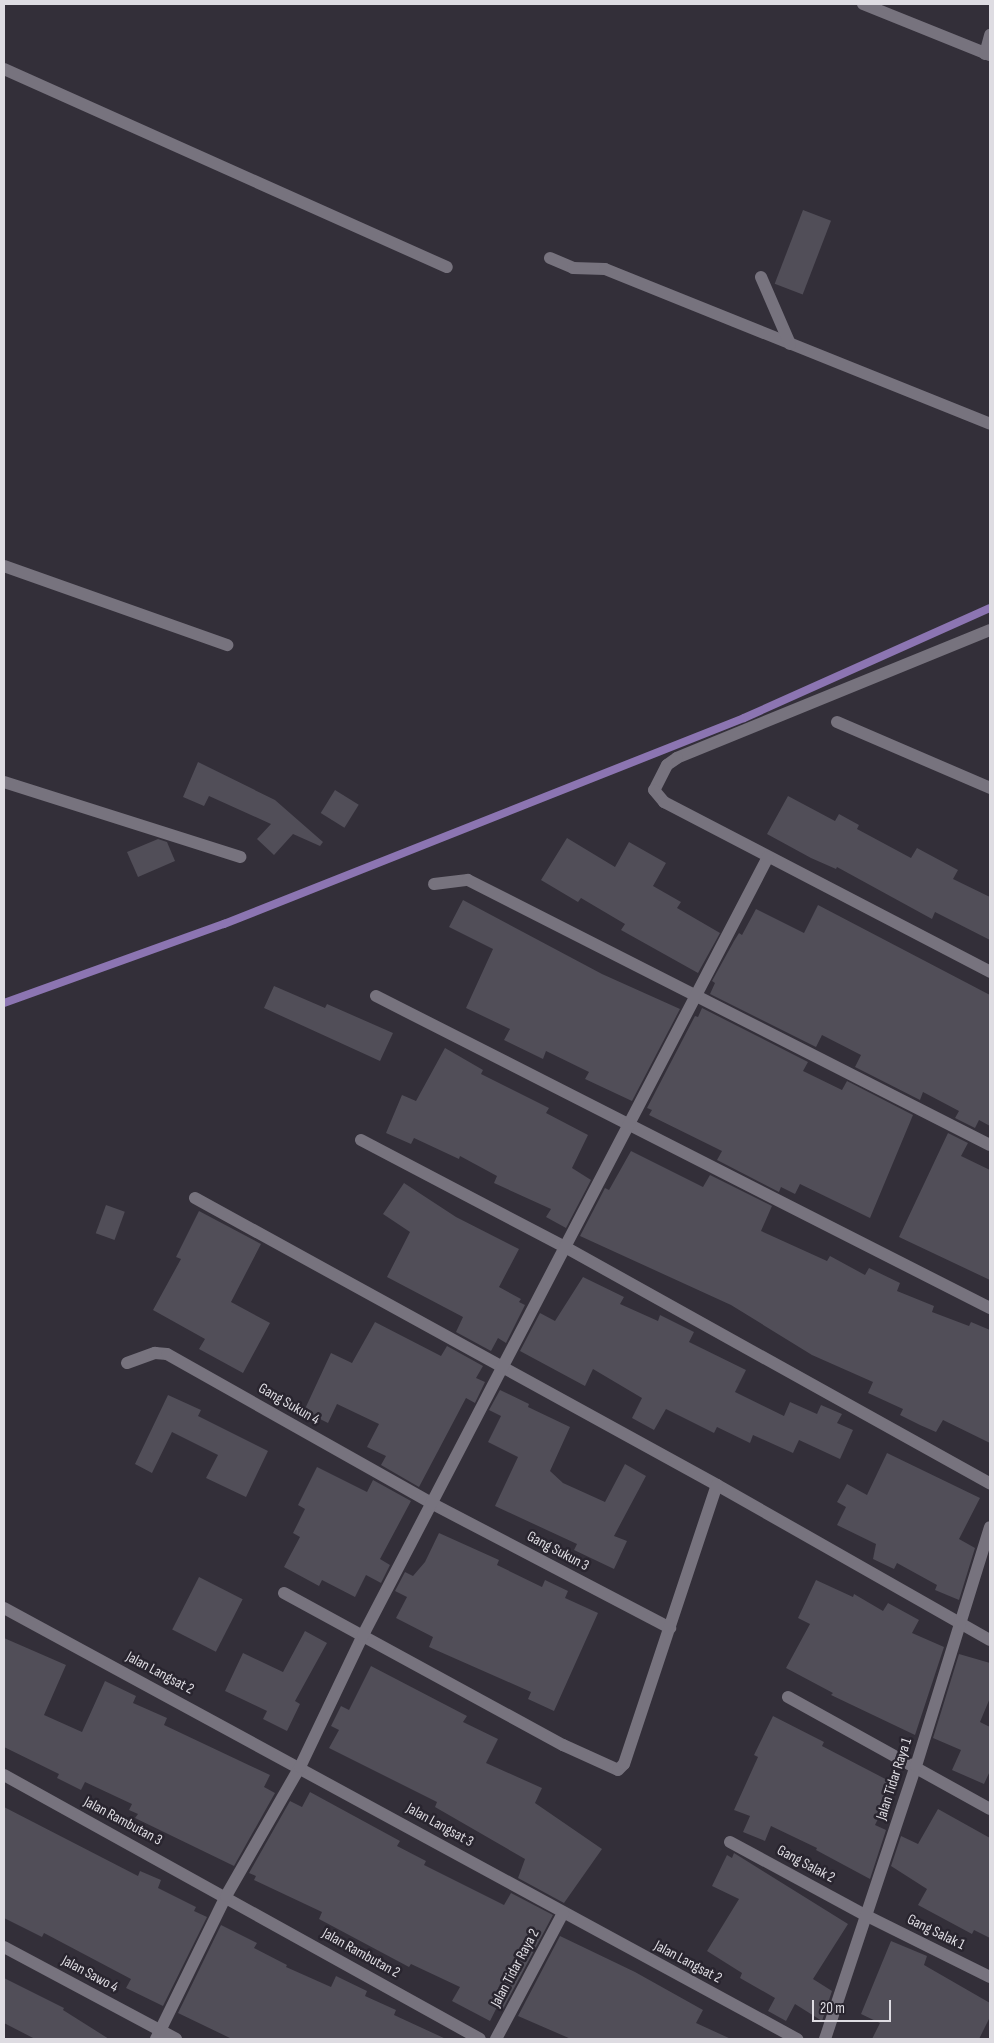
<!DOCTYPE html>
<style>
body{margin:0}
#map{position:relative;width:994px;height:2043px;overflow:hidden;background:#332f39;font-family:"Sofia Sans Condensed",sans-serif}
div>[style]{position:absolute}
.stream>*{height:8px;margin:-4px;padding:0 4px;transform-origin:4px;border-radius:4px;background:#8c75b2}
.building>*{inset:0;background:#514e58;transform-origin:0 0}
.minor>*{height:12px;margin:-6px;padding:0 6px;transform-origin:6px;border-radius:6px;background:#77737e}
span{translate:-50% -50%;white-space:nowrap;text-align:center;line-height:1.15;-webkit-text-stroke:5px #29252f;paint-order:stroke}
.street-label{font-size:15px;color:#dedce2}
.frame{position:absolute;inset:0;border:5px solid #dedce2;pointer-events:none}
.scale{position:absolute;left:812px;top:2000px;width:79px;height:22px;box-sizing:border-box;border:2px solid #dedce2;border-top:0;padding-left:6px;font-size:15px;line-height:18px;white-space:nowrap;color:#dedce2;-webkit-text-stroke:4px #29252f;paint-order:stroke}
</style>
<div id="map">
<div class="stream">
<i style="left:4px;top:1003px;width:234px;rotate:-19.8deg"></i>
<i style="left:224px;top:924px;width:559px;rotate:-21.61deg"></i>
<i style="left:744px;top:718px;width:269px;rotate:-24.1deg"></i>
</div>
<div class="building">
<i style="left:803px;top:210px;width:30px;height:79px;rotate:21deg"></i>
<i style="clip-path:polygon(198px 762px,275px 800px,323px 842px,320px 846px,293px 834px,274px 855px,257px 839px,271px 824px,209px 796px,204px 806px,183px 797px)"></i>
<i style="left:335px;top:790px;width:28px;height:27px;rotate:32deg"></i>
<i style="clip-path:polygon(788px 796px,835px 821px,839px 814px,859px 825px,857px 829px,911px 858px,917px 848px,958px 870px,953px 879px,990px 897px,990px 940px,935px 912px,932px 919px,837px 867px,836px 869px,811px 858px,767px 834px)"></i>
<i style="clip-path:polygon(567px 838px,615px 867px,629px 842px,666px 863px,653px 886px,681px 902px,677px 908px,720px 933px,698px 973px,621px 930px,625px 924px,581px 898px,578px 902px,541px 880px)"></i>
<i style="clip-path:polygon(158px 839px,167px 842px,175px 861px,138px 877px,127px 852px)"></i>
<i style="clip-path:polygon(463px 900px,602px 974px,680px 1009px,632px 1101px,585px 1079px,589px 1072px,546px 1051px,543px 1059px,504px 1040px,510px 1029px,466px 1008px,493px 949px,449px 927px)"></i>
<i style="clip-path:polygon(818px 905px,990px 995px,990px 1126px,979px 1120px,975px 1128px,955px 1118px,959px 1111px,923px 1092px,920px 1100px,855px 1067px,861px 1055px,822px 1035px,816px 1047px,710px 994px,715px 983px,712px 981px,734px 941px,739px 933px,742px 935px,756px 909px,804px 933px)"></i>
<i style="clip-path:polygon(274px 986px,325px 1008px,327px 1004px,393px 1033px,380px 1061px,264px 1008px)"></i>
<i style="clip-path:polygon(702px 1008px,808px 1062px,803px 1071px,842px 1090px,847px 1081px,913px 1115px,870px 1218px,800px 1184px,795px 1194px,781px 1187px,779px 1192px,717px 1160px,722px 1151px,649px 1115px,652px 1110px,647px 1108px,695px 1016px,698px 1017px)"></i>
<i style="clip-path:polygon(445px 1048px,483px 1070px,481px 1074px,549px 1108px,546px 1113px,588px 1135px,572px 1168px,591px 1180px,566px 1228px,546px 1217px,551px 1209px,494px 1183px,497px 1176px,460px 1156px,459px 1159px,414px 1138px,411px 1144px,386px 1133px,402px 1095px,416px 1101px)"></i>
<i style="clip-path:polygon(948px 1133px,968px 1143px,961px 1156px,990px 1170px,990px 1280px,899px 1237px)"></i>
<i style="clip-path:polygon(631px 1151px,703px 1187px,710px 1175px,772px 1206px,761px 1231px,827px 1261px,830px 1256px,865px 1275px,869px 1268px,900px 1283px,897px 1291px,934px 1306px,932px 1312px,969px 1326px,971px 1322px,990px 1330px,990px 1443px,943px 1420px,936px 1432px,920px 1425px,900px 1415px,903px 1409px,868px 1393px,873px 1382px,812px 1355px,731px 1305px,580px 1236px,605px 1188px,609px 1190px)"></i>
<i style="clip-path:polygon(404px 1183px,456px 1217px,519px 1249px,499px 1287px,521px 1299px,519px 1302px,525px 1305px,506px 1343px,498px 1338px,491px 1351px,456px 1332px,463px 1317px,387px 1277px,410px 1232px,383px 1214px)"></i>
<i style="left:106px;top:1205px;width:20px;height:30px;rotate:20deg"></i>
<i style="clip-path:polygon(199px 1211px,261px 1244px,231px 1302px,270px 1323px,243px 1373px,199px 1349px,205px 1339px,153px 1310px,181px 1259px,176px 1257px)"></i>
<i style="clip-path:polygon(583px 1277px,624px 1297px,620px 1304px,658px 1321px,660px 1315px,694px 1332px,689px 1342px,746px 1370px,735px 1392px,784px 1416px,790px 1402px,817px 1414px,821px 1405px,842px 1414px,837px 1423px,853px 1430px,840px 1459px,799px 1440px,793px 1453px,753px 1435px,750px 1443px,717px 1427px,714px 1433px,666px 1409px,654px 1430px,632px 1418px,642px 1398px,593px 1369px,585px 1386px,520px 1351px,540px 1313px,555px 1321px)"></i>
<i style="clip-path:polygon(375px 1322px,441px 1356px,447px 1346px,483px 1366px,476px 1378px,485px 1382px,475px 1403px,466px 1398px,419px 1487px,381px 1465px,386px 1456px,367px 1447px,379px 1424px,337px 1404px,328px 1423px,304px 1411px,331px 1353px,352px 1363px)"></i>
<i style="clip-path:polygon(500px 1390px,529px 1404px,528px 1407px,570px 1427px,550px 1471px,563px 1483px,605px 1502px,625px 1464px,646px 1476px,614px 1536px,627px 1541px,614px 1569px,574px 1550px,577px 1544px,495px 1506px,518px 1457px,488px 1442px,501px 1416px,489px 1410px)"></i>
<i style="clip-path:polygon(168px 1395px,201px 1410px,198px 1416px,268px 1451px,246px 1497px,206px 1478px,218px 1455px,172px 1432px,152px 1473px,135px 1464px)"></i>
<i style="clip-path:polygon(887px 1453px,980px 1498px,959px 1539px,975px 1548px,959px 1600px,935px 1590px,937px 1585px,897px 1563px,894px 1569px,873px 1559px,876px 1544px,837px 1525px,846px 1507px,837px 1502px,847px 1484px,867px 1495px)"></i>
<i style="clip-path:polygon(317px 1467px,367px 1492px,373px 1480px,411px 1501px,380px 1559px,390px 1565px,381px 1583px,366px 1575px,355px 1597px,322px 1580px,319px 1586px,284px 1567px,300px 1537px,293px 1533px,305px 1509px,298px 1505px)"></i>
<i style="clip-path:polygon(439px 1533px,499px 1560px,497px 1565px,542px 1587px,545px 1580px,568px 1591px,565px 1598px,598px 1613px,554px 1711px,528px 1699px,531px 1692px,429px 1647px,433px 1637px,396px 1618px,407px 1597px,395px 1591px,405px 1572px,413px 1576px,425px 1562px)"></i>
<i style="left:199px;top:1577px;width:49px;height:59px;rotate:27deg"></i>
<i style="clip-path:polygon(816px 1580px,853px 1597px,854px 1594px,883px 1611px,888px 1603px,919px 1620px,912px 1633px,944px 1647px,915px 1735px,831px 1695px,833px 1693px,786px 1668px,810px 1624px,798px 1618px)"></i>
<i style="clip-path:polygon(305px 1631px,327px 1643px,295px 1701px,300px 1704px,287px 1731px,263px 1719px,267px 1711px,225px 1691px,243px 1653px,283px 1672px)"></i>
<i style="clip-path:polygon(4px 1638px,66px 1665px,44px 1715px,82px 1732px,105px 1681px,136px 1696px,133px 1703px,167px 1718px,164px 1725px,270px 1775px,264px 1787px,275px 1793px,234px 1866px,135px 1818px,138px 1814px,129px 1810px,132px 1804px,85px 1782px,81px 1790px,57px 1778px,59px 1774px,4px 1747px)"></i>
<i style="clip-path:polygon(959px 1654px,990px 1663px,990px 1698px,980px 1722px,990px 1727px,990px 1771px,984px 1784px,952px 1770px,961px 1750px,933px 1738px)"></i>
<i style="clip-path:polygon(371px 1666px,467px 1716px,463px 1722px,498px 1739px,486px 1763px,542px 1788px,535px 1803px,602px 1849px,564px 1903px,518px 1878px,525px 1859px,435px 1807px,437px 1802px,329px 1748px,339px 1730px,331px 1726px,341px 1706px,349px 1710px)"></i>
<i style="clip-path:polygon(773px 1716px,824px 1742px,822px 1746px,895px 1784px,875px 1825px,886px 1830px,870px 1879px,816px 1850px,817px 1848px,771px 1826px,765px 1841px,743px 1832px,750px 1816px,734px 1810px,758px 1757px,754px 1755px)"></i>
<i style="clip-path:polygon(310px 1792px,400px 1841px,397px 1846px,426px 1861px,424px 1865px,504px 1905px,511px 1893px,553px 1915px,503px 2009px,497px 2007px,490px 2021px,452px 2001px,460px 1987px,411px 1964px,409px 1967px,319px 1919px,322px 1912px,254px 1880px,256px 1876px,249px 1873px,290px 1801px,302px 1807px)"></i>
<i style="clip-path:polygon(4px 1807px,138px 1876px,140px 1871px,161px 1880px,158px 1888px,196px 1907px,194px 1911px,207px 1917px,163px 2006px,126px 1988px,131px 1979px,44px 1933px,42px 1937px,4px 1918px)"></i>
<i style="clip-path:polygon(938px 1809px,990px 1838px,990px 1938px,974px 1930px,972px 1934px,918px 1905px,927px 1889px,891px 1866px,901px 1836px,918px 1844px)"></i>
<i style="clip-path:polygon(734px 1853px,848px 1924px,813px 1979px,832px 1991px,822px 2021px,795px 2004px,786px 2021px,768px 2011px,775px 1998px,740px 1978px,742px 1973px,707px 1951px,739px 1899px,712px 1886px,727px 1855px,732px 1858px)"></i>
<i style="clip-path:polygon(221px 1925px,257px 1943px,254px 1948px,287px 1965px,286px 1967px,331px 1987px,336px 1976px,367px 1991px,365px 1996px,396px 2010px,394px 2015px,446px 2039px,232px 2039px,178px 2013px)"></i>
<i style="clip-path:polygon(560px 1936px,635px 1972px,703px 2010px,696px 2023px,731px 2039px,571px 2039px,518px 2016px)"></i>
<i style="clip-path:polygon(891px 1941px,927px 1956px,924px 1965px,990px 2003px,990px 2017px,979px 2039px,872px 2039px,880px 2023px,861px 2014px)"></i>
<i style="clip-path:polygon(4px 1978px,64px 2008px,63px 2010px,109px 2039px,35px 2039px,4px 2023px)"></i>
</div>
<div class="minor">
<i style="left:863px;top:4px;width:137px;rotate:21.9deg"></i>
<i style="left:985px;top:54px;width:20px;rotate:-75deg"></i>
<i style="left:4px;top:69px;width:485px;rotate:24.1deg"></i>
<i style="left:550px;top:258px;width:25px;rotate:23deg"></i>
<i style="left:573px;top:268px;width:32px;rotate:2deg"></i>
<i style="left:605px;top:269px;width:415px;rotate:21.9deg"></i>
<i style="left:761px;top:277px;width:73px;rotate:66.6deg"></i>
<i style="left:4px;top:566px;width:237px;rotate:19.5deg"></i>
<i style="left:990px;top:630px;width:338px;rotate:157.8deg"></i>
<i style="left:677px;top:758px;width:12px;rotate:145deg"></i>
<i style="left:667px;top:765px;width:28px;rotate:117deg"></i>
<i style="left:654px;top:790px;width:16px;rotate:50deg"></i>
<i style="left:664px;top:802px;width:368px;rotate:27.5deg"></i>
<i style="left:837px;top:722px;width:167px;rotate:23.3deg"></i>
<i style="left:4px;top:782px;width:248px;rotate:17.6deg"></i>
<i style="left:434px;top:884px;width:34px;rotate:-7deg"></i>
<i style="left:468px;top:880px;width:585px;rotate:26.92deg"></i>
<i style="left:376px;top:996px;width:689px;rotate:26.94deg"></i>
<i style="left:361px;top:1140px;width:230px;rotate:27.7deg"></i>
<i style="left:565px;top:1247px;width:487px;rotate:29.1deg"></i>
<i style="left:195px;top:1198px;width:596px;rotate:28.8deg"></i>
<i style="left:717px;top:1485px;width:314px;rotate:29.6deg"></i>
<i style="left:127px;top:1363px;width:30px;rotate:-20deg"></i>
<i style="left:155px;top:1353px;width:12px;rotate:5deg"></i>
<i style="left:167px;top:1354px;width:303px;rotate:29.4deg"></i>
<i style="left:431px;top:1503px;width:270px;rotate:27.6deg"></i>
<i style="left:284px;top:1593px;width:318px;rotate:28.6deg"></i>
<i style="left:563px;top:1745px;width:60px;rotate:24.4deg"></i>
<i style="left:618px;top:1770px;width:8px;rotate:-45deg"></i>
<i style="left:624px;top:1764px;width:294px;rotate:-71.6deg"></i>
<i style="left:4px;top:1608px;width:903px;rotate:28.52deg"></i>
<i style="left:788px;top:1697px;width:231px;rotate:29deg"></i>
<i style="left:4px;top:1775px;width:544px;rotate:29.01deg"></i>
<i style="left:730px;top:1842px;width:156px;rotate:28.4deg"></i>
<i style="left:867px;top:1916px;width:137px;rotate:26.4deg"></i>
<i style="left:4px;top:1947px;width:195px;rotate:28.1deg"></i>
<i style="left:156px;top:2039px;width:159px;rotate:-63.9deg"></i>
<i style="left:226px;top:1896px;width:149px;rotate:-60.2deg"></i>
<i style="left:300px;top:1767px;width:146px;rotate:-64.5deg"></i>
<i style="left:363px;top:1635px;width:877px;rotate:-62.5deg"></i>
<i style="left:496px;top:2039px;width:143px;rotate:-62deg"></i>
<i style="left:825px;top:2039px;width:288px;rotate:-71.6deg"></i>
<i style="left:916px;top:1766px;width:250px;rotate:-72.8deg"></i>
</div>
<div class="street-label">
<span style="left:289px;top:1404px;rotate:30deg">Gang Sukun 4</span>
<span style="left:558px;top:1551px;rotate:28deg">Gang Sukun 3</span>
<span style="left:160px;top:1673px;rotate:28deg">Jalan Langsat 2</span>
<span style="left:894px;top:1779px;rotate:-72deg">Jalan Tidar Raya 1</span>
<span style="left:123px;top:1821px;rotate:28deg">Jalan Rambutan 3</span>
<span style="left:440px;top:1825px;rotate:29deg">Jalan Langsat 3</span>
<span style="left:806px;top:1864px;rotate:28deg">Gang Salak 2</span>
<span style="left:936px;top:1932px;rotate:26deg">Gang Salak 1</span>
<span style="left:361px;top:1953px;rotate:29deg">Jalan Rambutan 2</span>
<span style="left:688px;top:1962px;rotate:28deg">Jalan Langsat 2</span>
<span style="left:515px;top:1968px;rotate:-62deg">Jalan Tidar Raya 2</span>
<span style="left:90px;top:1974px;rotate:28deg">Jalan Sawo 4</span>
</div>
<div class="frame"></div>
<div class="scale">20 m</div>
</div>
